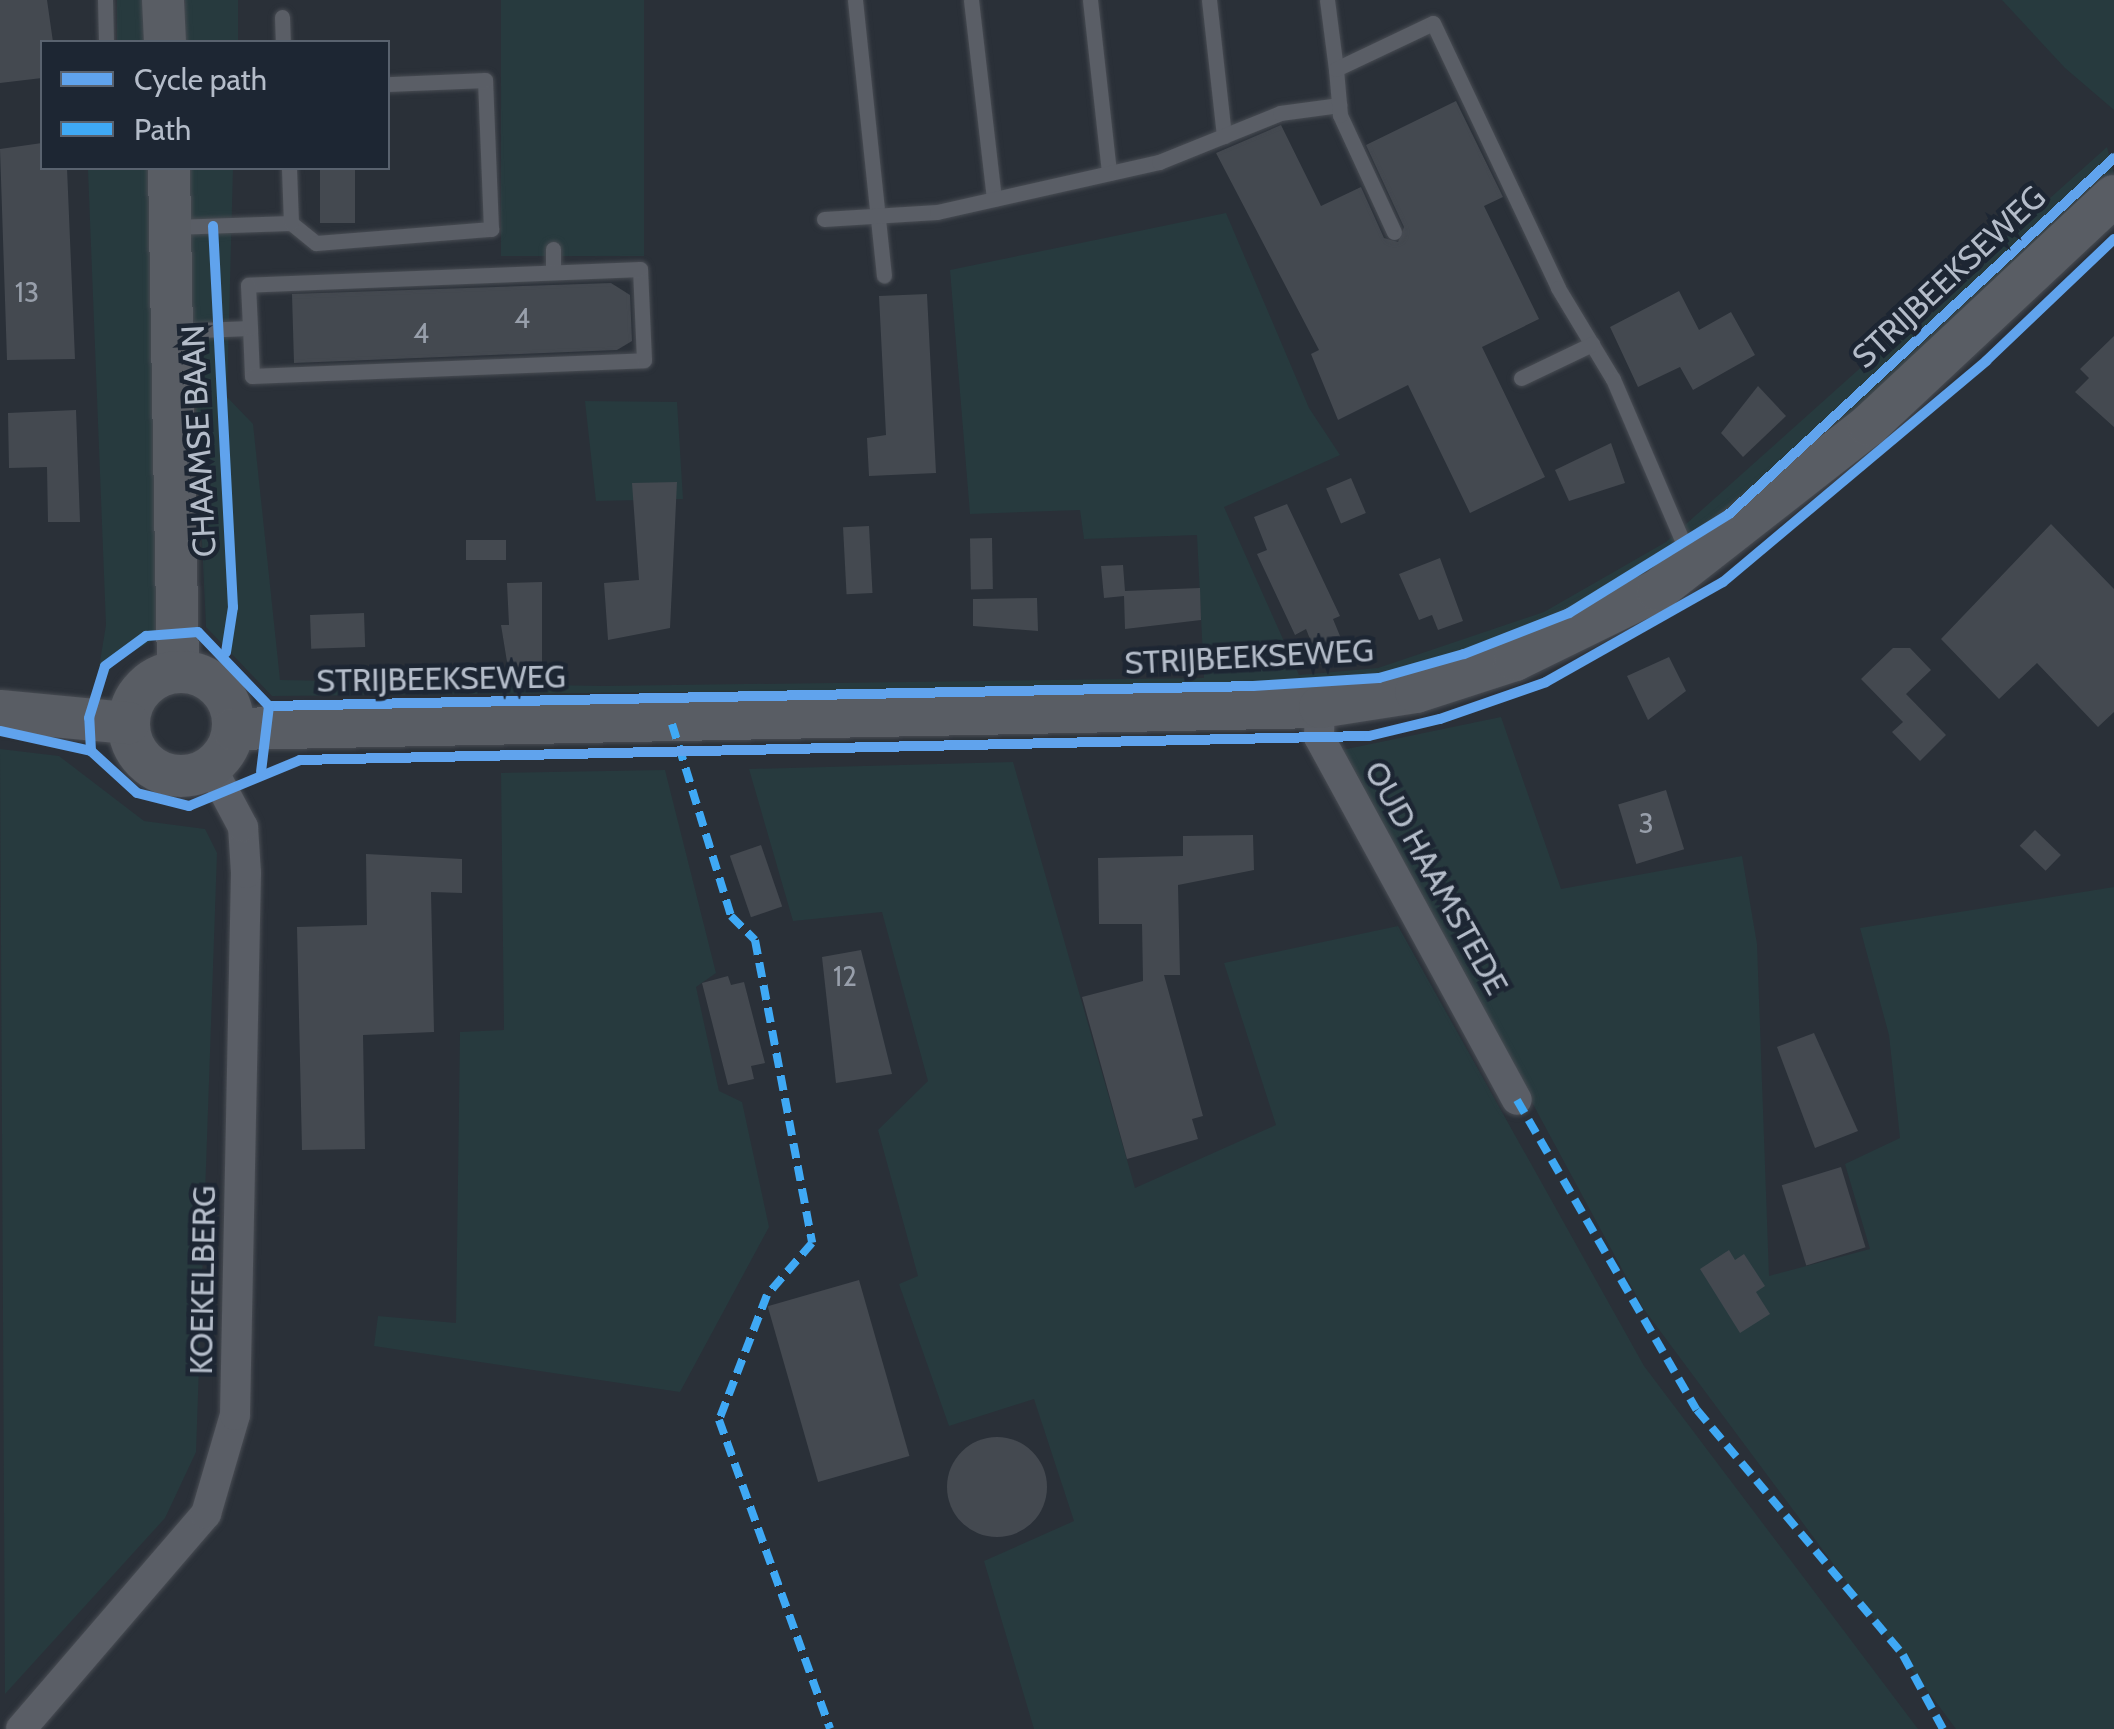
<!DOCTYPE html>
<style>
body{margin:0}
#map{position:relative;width:2114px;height:1729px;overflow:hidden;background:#2a3038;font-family:Cabin,sans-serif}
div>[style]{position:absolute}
.green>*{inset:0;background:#273a3e;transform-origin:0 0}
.building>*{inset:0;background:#444950;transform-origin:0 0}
.round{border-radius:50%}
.roads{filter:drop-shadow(0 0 2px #484c53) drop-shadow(0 0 2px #484c53)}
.lane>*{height:15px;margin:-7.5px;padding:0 7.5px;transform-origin:7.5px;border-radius:7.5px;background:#5a5e66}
.street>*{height:30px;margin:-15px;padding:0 15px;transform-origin:15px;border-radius:15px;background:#5a5e66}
.secondary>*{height:42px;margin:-21px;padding:0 21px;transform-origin:21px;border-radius:21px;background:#595d64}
.secondary>.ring{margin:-21px;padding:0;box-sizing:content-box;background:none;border:42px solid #595d64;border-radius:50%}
.quiet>*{height:8px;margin-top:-4px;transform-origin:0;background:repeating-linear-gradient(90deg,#3fa9f5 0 15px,transparent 0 23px)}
.cycleway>*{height:10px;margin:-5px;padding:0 5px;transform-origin:5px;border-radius:5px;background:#60a3ed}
span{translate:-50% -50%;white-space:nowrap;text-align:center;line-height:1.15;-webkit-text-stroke:9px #1d2633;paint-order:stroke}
.number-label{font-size:28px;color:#989fab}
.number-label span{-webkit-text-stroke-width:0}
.street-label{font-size:32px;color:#b4bcc9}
.legend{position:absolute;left:40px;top:40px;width:350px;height:130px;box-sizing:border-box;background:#1d2633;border:2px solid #59626f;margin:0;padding:12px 18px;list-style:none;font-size:30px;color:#b4bcc9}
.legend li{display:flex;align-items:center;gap:20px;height:50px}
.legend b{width:50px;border:2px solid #59626f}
</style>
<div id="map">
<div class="green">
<i style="left:117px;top:0;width:28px;height:42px"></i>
<i style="left:185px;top:0;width:53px;height:42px"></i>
<i style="left:501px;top:0;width:143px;height:256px"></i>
<i style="clip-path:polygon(2002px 0,2114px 0,2114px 110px,2065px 68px)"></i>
<i style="clip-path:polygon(2107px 147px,2114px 174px,1840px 427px,1645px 577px,1565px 619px,1387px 685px,272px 696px,206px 627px,185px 168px,233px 168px,227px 397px,253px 424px,280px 680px,603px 686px,1204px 678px,1197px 535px,1084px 539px,1080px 510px,970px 514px,950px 270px,1226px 213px,1309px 408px,1340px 455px,1224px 507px,1299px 675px,1378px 668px,1544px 612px,1666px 542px)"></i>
<i style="clip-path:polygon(151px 168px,157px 638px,115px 662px,94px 698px,106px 625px,88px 170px)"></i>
<i style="clip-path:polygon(585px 401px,677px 402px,683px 499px,596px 501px)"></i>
<i style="clip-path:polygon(1501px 717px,1561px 889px,1742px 856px,1757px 944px,1769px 1276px,1870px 1249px,1845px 1164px,1900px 1138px,1889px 1035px,1860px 928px,2114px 887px,2114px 1729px,1956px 1729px,1643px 1308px,1342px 750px)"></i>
<i style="clip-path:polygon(0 749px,59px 756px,144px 821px,205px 829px,217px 853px,196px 1452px,165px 1518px,5px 1694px)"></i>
<i style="clip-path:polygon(1013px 762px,1135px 1188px,1276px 1125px,1224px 963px,1398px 926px,1644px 1366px,1918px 1729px,1034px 1729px,984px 1561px,1074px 1521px,1034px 1399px,949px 1426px,899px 1284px,918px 1276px,878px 1130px,928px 1081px,882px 912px,793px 921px,749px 769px)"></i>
<i style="clip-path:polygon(665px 770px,716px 973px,696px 987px,719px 1091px,742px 1102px,769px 1227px,680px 1392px,374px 1346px,378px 1316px,456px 1323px,460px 1032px,504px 1030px,501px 773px)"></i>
</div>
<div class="building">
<i style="clip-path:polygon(0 0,47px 0,53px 42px,42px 42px,42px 78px,0 83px)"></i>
<i style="clip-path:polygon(1456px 101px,1503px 197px,1484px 206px,1539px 319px,1482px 347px,1545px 477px,1470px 513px,1408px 385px,1338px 420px,1311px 354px,1319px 350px,1216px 153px,1281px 125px,1321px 206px,1361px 187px,1384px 238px,1398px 242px,1404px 227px,1366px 145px)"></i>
<i style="clip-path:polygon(42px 143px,42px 168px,67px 168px,75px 359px,7px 360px,0 149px)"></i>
<i style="left:320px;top:168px;width:35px;height:55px"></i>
<i style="clip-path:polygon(611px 283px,630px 295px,632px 341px,617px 350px,294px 363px,292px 294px)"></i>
<i style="clip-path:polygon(1679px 291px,1699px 330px,1731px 312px,1755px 355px,1693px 390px,1680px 367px,1638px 387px,1610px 327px)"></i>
<i style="clip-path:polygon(927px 294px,936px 473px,869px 476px,867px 438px,886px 435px,879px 296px)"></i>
<i style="clip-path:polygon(2114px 336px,2114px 427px,2075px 392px,2089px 378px,2080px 369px)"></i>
<i style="clip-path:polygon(1758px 386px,1786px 416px,1743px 457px,1721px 433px)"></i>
<i style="clip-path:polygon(76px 410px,80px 522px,48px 522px,47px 467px,9px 468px,8px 413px)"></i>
<i style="clip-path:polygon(1611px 443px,1625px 483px,1569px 501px,1555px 470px)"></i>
<i style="left:1351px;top:478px;width:38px;height:27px;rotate:67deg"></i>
<i style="clip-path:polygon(677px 482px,670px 628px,608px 640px,604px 583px,639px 580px,632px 483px)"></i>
<i style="clip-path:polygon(1287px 504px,1340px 616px,1333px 619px,1347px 653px,1320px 664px,1306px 629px,1295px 635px,1257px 554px,1267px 550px,1254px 517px)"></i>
<i style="clip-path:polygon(2051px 524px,2114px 589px,2114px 712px,2098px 727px,2037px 663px,1999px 699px,1941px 639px)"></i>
<i style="left:869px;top:526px;width:67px;height:26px;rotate:87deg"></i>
<i style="left:992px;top:538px;width:51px;height:22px;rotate:89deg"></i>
<i style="left:506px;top:540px;width:20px;height:40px;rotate:90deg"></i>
<i style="clip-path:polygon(1440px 558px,1463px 621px,1438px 630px,1432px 615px,1419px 620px,1399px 574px)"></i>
<i style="clip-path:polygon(1123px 565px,1125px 591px,1200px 588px,1201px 620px,1125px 629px,1124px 596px,1104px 598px,1101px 566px)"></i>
<i style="clip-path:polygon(542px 582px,542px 673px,509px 674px,501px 625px,509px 625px,507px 583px)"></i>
<i style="clip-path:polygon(1037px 598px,1038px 631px,973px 626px,973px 599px)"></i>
<i style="left:364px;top:613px;width:34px;height:54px;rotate:88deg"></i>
<i style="clip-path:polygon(1893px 648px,1910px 648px,1931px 670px,1906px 694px,1946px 735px,1920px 761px,1892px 732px,1903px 722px,1861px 679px)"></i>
<i style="clip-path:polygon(1669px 657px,1686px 691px,1648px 720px,1627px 676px)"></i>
<i style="left:1666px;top:790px;width:62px;height:50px;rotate:73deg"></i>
<i style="left:2035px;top:830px;width:36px;height:22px;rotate:44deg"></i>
<i style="clip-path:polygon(1253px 835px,1254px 870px,1178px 885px,1180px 975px,1164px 975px,1203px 1116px,1192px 1119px,1198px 1139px,1127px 1159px,1082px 997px,1143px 981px,1142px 924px,1099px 924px,1098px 858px,1183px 856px,1183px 836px)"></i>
<i style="left:761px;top:845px;width:65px;height:33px;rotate:71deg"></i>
<i style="clip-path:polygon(366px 854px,462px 859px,462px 893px,431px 892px,434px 1032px,363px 1035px,365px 1149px,302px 1150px,297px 927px,367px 925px)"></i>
<i style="clip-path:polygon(861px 950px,892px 1074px,836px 1083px,822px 957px)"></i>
<i style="clip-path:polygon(728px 976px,731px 985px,744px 982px,765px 1063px,751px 1066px,754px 1079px,728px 1085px,702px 983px)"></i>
<i style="clip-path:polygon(1814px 1033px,1858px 1131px,1815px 1148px,1777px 1047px)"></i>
<i style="left:1841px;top:1167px;width:84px;height:62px;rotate:73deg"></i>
<i style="clip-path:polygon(1729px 1250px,1735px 1260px,1744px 1254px,1765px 1286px,1756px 1292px,1770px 1314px,1740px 1333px,1700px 1269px)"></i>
<i style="left:859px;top:1280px;width:183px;height:95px;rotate:74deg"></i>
<i class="round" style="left:947px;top:1437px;width:100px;height:100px"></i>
</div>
<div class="roads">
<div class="lane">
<i style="left:105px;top:0;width:42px;rotate:88.6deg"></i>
<i style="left:855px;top:0;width:277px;rotate:84deg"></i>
<i style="left:971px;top:0;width:200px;rotate:83.4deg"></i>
<i style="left:1090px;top:0;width:174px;rotate:83.7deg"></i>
<i style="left:1209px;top:0;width:137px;rotate:83.7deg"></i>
<i style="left:1327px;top:0;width:70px;rotate:82.6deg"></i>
<i style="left:282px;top:17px;width:25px;rotate:88deg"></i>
<i style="left:824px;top:219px;width:113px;rotate:-3.5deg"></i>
<i style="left:937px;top:212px;width:228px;rotate:-12.7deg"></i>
<i style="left:1159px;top:162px;width:131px;rotate:-22deg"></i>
<i style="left:1280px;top:113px;width:60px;rotate:-7.7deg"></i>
<i style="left:291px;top:223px;width:32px;rotate:39deg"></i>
<i style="left:316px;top:243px;width:176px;rotate:-4.6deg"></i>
<i style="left:491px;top:229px;width:149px;rotate:-92.3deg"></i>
<i style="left:485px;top:80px;width:97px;rotate:177.6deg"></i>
<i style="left:172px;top:227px;width:119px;rotate:-1.9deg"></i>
<i style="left:291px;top:223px;width:55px;rotate:-92.1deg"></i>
<i style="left:1394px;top:232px;width:129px;rotate:-114.8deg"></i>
<i style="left:1340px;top:115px;width:46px;rotate:-95deg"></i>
<i style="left:1336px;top:69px;width:107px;rotate:-25.4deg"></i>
<i style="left:1433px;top:23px;width:293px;rotate:64.7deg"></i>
<i style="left:1558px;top:288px;width:106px;rotate:58.9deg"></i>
<i style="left:1613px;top:379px;width:196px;rotate:66.8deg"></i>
<i style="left:553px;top:249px;width:23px;rotate:90deg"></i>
<i style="left:175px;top:331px;width:75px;rotate:-2.3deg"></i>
<i style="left:250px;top:328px;width:48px;rotate:87.6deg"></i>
<i style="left:252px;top:376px;width:392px;rotate:-2.3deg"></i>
<i style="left:644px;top:360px;width:91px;rotate:-92.5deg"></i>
<i style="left:640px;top:269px;width:392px;rotate:177.7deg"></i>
<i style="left:248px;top:285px;width:43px;rotate:87.3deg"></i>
<i style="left:1521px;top:378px;width:79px;rotate:-25.6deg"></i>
</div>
<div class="street">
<i style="left:1320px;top:707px;width:30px;rotate:92deg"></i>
<i style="left:1319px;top:737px;width:413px;rotate:61.4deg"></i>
<i style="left:21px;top:1729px;width:284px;rotate:-49.3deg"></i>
<i style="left:206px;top:1514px;width:103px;rotate:-73.7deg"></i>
<i style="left:235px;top:1415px;width:542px;rotate:-88.84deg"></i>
<i style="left:246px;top:873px;width:46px;rotate:-93.7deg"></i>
<i style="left:243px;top:827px;width:68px;rotate:-118.1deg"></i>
</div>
<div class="secondary">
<i style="left:163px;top:0;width:42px;rotate:87.3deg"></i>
<i style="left:169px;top:168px;width:503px;rotate:88.97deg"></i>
<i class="ring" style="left:129px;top:672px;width:62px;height:62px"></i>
<i style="left:0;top:711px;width:129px;rotate:5.4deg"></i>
<i style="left:233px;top:729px;width:1087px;rotate:-1.16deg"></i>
<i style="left:1320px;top:707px;width:97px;rotate:-8.9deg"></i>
<i style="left:1416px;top:692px;width:104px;rotate:-17.9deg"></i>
<i style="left:1515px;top:660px;width:159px;rotate:-26.1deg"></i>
<i style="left:1658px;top:590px;width:268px;rotate:-38deg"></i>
<i style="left:1869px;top:425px;width:335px;rotate:-43.1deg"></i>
</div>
</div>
<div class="quiet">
<i style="left:672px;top:724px;width:201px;rotate:72.9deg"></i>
<i style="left:731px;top:916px;width:34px;rotate:45deg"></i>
<i style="left:755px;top:940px;width:308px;rotate:79.3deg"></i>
<i style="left:812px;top:1243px;width:69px;rotate:130.9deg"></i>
<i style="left:767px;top:1295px;width:134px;rotate:111deg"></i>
<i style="left:719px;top:1420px;width:328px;rotate:70.2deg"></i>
<i style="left:1517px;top:1100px;width:358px;rotate:59.9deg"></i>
<i style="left:1697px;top:1410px;width:320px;rotate:49.9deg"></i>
<i style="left:1903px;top:1655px;width:84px;rotate:61.6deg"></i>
</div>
<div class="cycleway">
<i style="left:213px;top:226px;width:382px;rotate:87deg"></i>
<i style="left:233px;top:607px;width:46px;rotate:98.8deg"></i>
<i style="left:269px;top:706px;width:984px;rotate:-1.16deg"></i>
<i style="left:1253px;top:686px;width:126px;rotate:-3.6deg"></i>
<i style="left:1379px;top:678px;width:88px;rotate:-15.8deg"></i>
<i style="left:1464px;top:654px;width:113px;rotate:-21.3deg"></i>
<i style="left:1569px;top:613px;width:188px;rotate:-31.7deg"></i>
<i style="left:1729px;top:514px;width:524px;rotate:-42.76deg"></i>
<i style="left:0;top:731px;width:93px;rotate:12.4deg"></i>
<i style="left:91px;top:751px;width:62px;rotate:42.4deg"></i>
<i style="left:137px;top:793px;width:54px;rotate:14deg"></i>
<i style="left:189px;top:806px;width:120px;rotate:-22.5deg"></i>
<i style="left:300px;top:760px;width:1069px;rotate:-1.29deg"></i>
<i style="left:1369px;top:736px;width:73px;rotate:-13.5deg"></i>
<i style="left:1440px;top:719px;width:112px;rotate:-19.2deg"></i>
<i style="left:1546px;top:682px;width:203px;rotate:-29.5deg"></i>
<i style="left:1723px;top:582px;width:344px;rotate:-40deg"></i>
<i style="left:1986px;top:361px;width:177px;rotate:-43.6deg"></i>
<i style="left:91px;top:751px;width:33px;rotate:-93deg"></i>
<i style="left:89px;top:718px;width:54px;rotate:-72.9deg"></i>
<i style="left:105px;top:666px;width:51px;rotate:-36.2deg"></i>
<i style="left:146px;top:636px;width:52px;rotate:-4.4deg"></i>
<i style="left:198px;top:632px;width:103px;rotate:46.2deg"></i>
<i style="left:269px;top:706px;width:66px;rotate:96.9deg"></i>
</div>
<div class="number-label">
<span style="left:27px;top:292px">13</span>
<span style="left:522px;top:318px">4</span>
<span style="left:421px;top:333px">4</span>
<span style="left:1646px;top:823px">3</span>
<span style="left:845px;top:976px">12</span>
</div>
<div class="street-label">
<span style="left:1949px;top:277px;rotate:-43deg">STRIJBEEKSEWEG</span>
<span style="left:199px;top:441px;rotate:-93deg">CHAAMSE BAAN</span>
<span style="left:1249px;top:657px;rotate:-3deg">STRIJBEEKSEWEG</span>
<span style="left:441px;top:679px;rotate:-1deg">STRIJBEEKSEWEG</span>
<span style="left:1436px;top:878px;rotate:61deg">OUD HAAMSTEDE</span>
<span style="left:203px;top:1280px;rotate:-89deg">KOEKELBERG</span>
</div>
<ul class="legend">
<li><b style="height:12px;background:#60a3ed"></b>Cycle path</li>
<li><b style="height:12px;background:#3fa9f5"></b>Path</li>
</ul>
</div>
